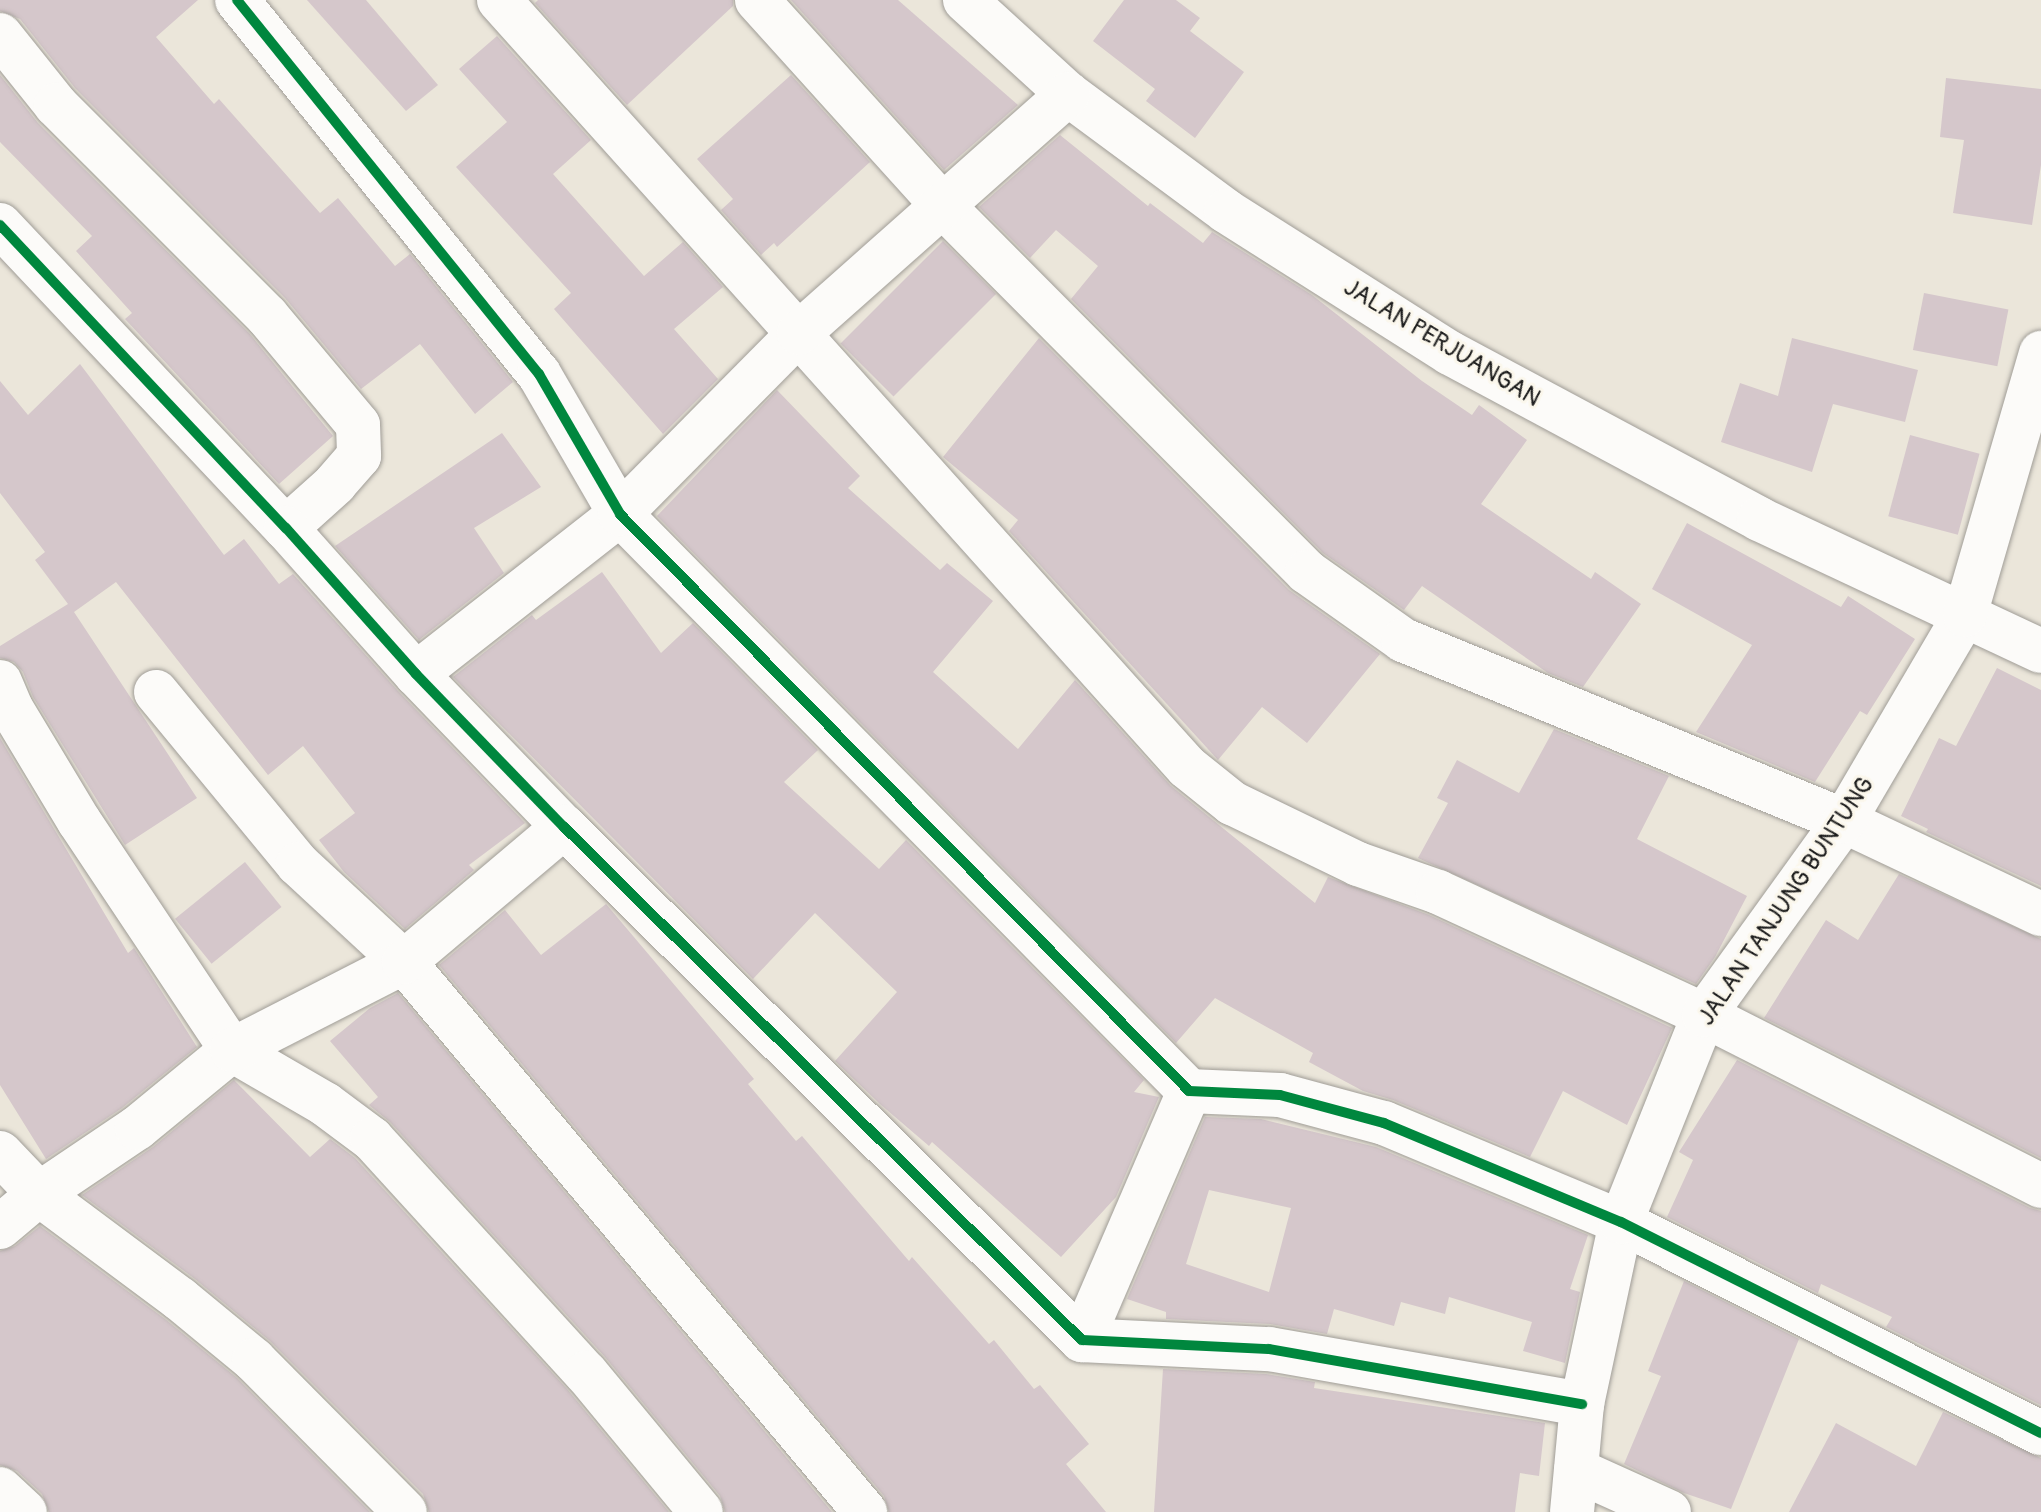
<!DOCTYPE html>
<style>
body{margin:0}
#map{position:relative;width:2041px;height:1512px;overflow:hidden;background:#ebe6da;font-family:Pangolin,sans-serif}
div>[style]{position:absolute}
.building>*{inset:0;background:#d5c7cb;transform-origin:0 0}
.roads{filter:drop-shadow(0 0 2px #a09d97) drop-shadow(0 0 2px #a09d97)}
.minor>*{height:44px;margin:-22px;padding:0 22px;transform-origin:22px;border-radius:22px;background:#fcfbf9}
.cycleway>*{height:10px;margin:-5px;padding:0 5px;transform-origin:5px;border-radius:5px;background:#00873e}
span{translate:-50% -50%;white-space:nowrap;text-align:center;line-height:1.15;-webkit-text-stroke:6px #fbf7ec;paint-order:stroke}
.street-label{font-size:24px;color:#1c1c1c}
</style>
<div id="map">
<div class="building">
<i style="clip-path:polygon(0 0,198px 0,156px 37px,214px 104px,219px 99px,320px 213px,338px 198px,395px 266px,410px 254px,513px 382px,475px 414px,420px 344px,361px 389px,285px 298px,75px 88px,20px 19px,0 11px)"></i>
<i style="clip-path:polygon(307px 0,366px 0,438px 85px,406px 111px)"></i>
<i style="clip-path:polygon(538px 0,733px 0,733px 6px,627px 105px,535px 3px)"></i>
<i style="clip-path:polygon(791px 0,898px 0,1018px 105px,944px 170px)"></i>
<i style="clip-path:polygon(1124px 0,1176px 0,1200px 18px,1190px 31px,1244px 72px,1195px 138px,1146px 101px,1155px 89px,1093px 41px)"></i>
<i style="clip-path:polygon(497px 36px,591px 140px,553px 174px,644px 276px,683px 242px,723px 287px,674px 329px,718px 379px,663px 434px,554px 309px,571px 293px,456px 167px,507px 122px,459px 69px)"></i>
<i style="clip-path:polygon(0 75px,38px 123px,249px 333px,333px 436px,279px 484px,125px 319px,132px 313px,76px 251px,92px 236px,0 142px)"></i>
<i style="clip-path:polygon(791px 75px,870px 162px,777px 247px,774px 243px,761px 255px,721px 210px,733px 199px,697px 159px)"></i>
<i style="clip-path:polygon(1946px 78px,2041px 89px,2041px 165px,2032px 225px,1953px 213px,1964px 140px,1940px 137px)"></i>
<i style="clip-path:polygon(1060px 135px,1148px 206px,1150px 203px,1203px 243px,1212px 232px,1312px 295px,1422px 381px,1472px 415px,1479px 405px,1527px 440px,1481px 504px,1591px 579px,1595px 572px,1641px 604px,1583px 687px,1548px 673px,1422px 586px,1404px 610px,1323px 553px,1071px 299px,1098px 266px,1056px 230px,1030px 258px,979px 207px)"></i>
<i style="left:943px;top:241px;width:75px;height:145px;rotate:45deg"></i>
<i style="left:1924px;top:293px;width:86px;height:58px;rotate:11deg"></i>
<i style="clip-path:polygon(1039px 338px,1289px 590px,1380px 654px,1307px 743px,1262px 707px,1218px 760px,1009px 531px,1018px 520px,943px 457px)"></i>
<i style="clip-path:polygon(1792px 338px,1918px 370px,1905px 422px,1833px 404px,1812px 472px,1721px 442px,1740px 383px,1778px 396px)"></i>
<i style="clip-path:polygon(80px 364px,224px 555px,244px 539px,279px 584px,293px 574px,398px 691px,525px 823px,469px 865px,474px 870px,405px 929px,344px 872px,319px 840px,355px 813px,303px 746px,268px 775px,116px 582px,74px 612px,197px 798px,125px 845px,33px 697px,23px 672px,14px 662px,0 658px,0 646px,68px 604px,35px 560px,45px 552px,0 493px,0 381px,28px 415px)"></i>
<i style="clip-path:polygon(777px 390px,860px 476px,848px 488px,940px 570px,947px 563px,993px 601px,933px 672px,1018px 749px,1075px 680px,1171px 786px,1315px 903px,1328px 877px,1429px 915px,1672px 1028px,1627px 1125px,1563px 1091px,1530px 1157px,1393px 1100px,1363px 1091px,1309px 1062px,1313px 1053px,1215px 998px,1176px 1043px,657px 516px)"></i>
<i style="clip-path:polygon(502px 433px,541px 487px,474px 528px,504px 573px,419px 640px,335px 546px)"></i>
<i style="left:1910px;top:435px;width:72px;height:84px;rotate:15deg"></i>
<i style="clip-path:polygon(1687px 523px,1841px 607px,1848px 596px,1915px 639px,1867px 715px,1860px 711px,1815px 782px,1696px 732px,1752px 645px,1652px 589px)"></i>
<i style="clip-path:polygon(602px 572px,661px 653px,693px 623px,818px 750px,784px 782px,879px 869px,906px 840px,1144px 1080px,1134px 1092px,1159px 1097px,1116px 1197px,1061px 1257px,932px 1142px,929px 1146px,880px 1104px,835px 1061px,897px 992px,815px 913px,753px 979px,453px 677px,532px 615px,536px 620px)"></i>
<i style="clip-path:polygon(1997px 668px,2041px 690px,2041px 886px,1926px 832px,1928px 829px,1901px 816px,1939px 738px,1956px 746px)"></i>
<i style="clip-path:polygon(1554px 729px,1669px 776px,1637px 839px,1747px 896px,1715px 957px,1696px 984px,1418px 858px,1448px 803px,1437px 798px,1457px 760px,1519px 793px)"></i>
<i style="clip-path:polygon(0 738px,128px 953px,134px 948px,197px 1047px,122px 1108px,46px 1159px,0 1085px)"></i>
<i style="left:245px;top:862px;width:58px;height:90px;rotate:51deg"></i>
<i style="clip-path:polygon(1899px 874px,2041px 939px,2041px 1158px,1764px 1018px,1826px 920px,1858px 940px)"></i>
<i style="clip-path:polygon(606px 904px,754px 1079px,748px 1084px,796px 1141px,802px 1136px,909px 1261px,912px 1257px,989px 1344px,994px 1340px,1034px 1389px,1040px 1385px,1089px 1444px,1066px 1464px,1106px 1512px,889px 1512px,884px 1496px,439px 965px,505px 910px,541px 955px)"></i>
<i style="clip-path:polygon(398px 993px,832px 1512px,725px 1512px,720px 1496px,605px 1357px,390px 1122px,369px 1105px,378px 1097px,330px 1041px,370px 1008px)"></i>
<i style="clip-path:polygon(1737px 1060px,2030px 1208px,2041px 1211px,2041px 1405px,1886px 1327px,1892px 1317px,1821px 1284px,1818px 1293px,1667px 1217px,1693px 1160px,1679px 1152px)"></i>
<i style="clip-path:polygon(234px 1080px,310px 1157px,330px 1139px,355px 1158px,567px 1389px,669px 1512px,429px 1512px,423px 1494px,270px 1341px,195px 1279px,82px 1195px,153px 1147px)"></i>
<i style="clip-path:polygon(evenodd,1205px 1117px,1261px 1119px,1376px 1147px,1588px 1235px,1570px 1289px,1580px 1292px,1565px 1363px,1523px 1351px,1532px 1322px,1449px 1297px,1445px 1314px,1401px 1302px,1394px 1326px,1334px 1309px,1327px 1334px,1270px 1324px,1166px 1319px,1166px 1312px,1127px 1299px,1205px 1117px,1209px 1190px,1291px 1208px,1269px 1292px,1186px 1264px,1209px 1190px)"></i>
<i style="clip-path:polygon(40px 1226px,165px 1319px,237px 1378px,370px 1512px,49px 1512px,42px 1494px,17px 1471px,0 1465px,0 1251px,15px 1246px)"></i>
<i style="clip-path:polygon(1684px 1281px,1799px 1339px,1731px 1509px,1684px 1493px,1624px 1464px,1661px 1376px,1648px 1371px)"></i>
<i style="clip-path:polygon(1163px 1369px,1266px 1374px,1315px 1382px,1314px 1388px,1545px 1423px,1539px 1476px,1520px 1473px,1515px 1512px,1154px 1512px)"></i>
<i style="clip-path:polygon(1943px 1412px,2041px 1458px,2041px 1512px,1789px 1512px,1836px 1423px,1916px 1466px)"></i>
</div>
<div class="roads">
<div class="minor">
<i style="left:237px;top:0;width:481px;rotate:51.1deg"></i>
<i style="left:539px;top:374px;width:162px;rotate:59.9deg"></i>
<i style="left:620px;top:514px;width:810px;rotate:45.4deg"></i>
<i style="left:1189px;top:1091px;width:91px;rotate:2.5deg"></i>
<i style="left:1280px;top:1095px;width:108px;rotate:15.1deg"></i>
<i style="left:1384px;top:1123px;width:257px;rotate:22.7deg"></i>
<i style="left:1621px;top:1222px;width:470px;rotate:26.7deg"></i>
<i style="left:499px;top:0;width:1030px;rotate:48.11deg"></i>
<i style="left:1187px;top:767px;width:58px;rotate:38.7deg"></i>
<i style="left:1232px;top:803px;width:140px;rotate:25.8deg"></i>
<i style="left:1358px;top:864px;width:85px;rotate:19.3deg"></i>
<i style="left:1438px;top:892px;width:293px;rotate:24.8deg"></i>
<i style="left:1704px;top:1015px;width:378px;rotate:26.9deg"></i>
<i style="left:757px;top:0;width:278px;rotate:47.9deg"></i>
<i style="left:943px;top:206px;width:516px;rotate:45.16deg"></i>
<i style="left:1307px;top:572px;width:118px;rotate:35.3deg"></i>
<i style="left:1403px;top:640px;width:477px;rotate:22.3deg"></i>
<i style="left:1844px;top:821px;width:218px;rotate:25.3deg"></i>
<i style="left:965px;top:0;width:139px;rotate:42.4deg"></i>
<i style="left:1068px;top:94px;width:197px;rotate:36.5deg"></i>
<i style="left:1226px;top:211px;width:265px;rotate:32.4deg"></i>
<i style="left:1450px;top:353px;width:351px;rotate:28.2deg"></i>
<i style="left:1759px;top:519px;width:311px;rotate:25.1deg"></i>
<i style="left:0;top:35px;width:90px;rotate:51.3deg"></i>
<i style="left:56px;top:105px;width:298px;rotate:45deg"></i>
<i style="left:267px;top:316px;width:142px;rotate:50.1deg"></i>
<i style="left:358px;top:425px;width:31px;rotate:88deg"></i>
<i style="left:359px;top:456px;width:37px;rotate:131deg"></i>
<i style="left:335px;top:484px;width:66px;rotate:138.1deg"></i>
<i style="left:0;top:225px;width:417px;rotate:46.7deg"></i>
<i style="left:286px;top:528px;width:195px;rotate:48.3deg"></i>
<i style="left:416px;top:674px;width:213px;rotate:46deg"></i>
<i style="left:564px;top:827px;width:729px;rotate:44.72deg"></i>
<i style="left:1082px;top:1340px;width:187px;rotate:2.8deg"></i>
<i style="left:1269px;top:1349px;width:318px;rotate:10deg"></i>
<i style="left:416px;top:674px;width:259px;rotate:-38.1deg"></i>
<i style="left:620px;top:514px;width:255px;rotate:-45.3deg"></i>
<i style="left:799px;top:333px;width:360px;rotate:-41.6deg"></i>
<i style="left:0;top:682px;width:28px;rotate:67deg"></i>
<i style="left:11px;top:708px;width:132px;rotate:59deg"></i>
<i style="left:79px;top:821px;width:275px;rotate:56.3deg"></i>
<i style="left:232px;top:1050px;width:108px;rotate:30.1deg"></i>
<i style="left:325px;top:1104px;width:59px;rotate:36.7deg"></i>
<i style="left:372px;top:1139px;width:317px;rotate:47.6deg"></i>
<i style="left:586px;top:1373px;width:180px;rotate:50.4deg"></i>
<i style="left:156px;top:692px;width:223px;rotate:50.5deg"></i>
<i style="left:298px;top:864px;width:144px;rotate:42.8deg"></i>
<i style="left:404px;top:962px;width:718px;rotate:50.03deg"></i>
<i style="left:0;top:1153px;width:57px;rotate:46.4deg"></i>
<i style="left:39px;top:1194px;width:176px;rotate:36.7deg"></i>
<i style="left:180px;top:1299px;width:96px;rotate:39.5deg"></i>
<i style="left:254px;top:1360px;width:214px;rotate:45.2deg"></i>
<i style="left:0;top:1227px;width:51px;rotate:-40.2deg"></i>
<i style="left:39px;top:1194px;width:118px;rotate:-34deg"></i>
<i style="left:137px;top:1128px;width:123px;rotate:-39.4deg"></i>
<i style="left:232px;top:1050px;width:193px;rotate:-27.1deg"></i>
<i style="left:404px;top:962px;width:209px;rotate:-40.2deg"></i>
<i style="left:1082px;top:1340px;width:271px;rotate:-66.7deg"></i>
<i style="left:1576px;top:1470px;width:102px;rotate:24.3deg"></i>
<i style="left:0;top:1489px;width:34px;rotate:43deg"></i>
<i style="left:1572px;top:1512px;width:108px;rotate:-84.7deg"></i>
<i style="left:1582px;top:1404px;width:186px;rotate:-77.9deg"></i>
<i style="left:1621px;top:1222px;width:223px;rotate:-68.2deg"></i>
<i style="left:1704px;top:1015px;width:239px;rotate:-54.2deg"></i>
<i style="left:1844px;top:821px;width:239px;rotate:-59.6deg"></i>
<i style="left:1965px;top:615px;width:273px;rotate:-73.8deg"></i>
</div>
</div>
<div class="cycleway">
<i style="left:237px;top:0;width:481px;rotate:51.1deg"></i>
<i style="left:539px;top:374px;width:162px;rotate:59.9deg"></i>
<i style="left:620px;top:514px;width:810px;rotate:45.4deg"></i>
<i style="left:1189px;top:1091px;width:91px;rotate:2.5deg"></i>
<i style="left:1280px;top:1095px;width:108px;rotate:15.1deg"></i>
<i style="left:1384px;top:1123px;width:257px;rotate:22.7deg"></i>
<i style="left:1621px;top:1222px;width:470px;rotate:26.7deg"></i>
<i style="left:0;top:225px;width:417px;rotate:46.7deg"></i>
<i style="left:286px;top:528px;width:195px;rotate:48.3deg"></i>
<i style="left:416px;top:674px;width:213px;rotate:46deg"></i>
<i style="left:564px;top:827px;width:729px;rotate:44.72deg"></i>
<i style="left:1082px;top:1340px;width:187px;rotate:2.8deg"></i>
<i style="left:1269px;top:1349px;width:318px;rotate:10deg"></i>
</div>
<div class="street-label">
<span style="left:1442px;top:343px;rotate:31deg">JALAN PERJUANGAN</span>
<span style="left:1786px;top:901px;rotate:-56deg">JALAN TANJUNG BUNTUNG</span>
</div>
</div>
